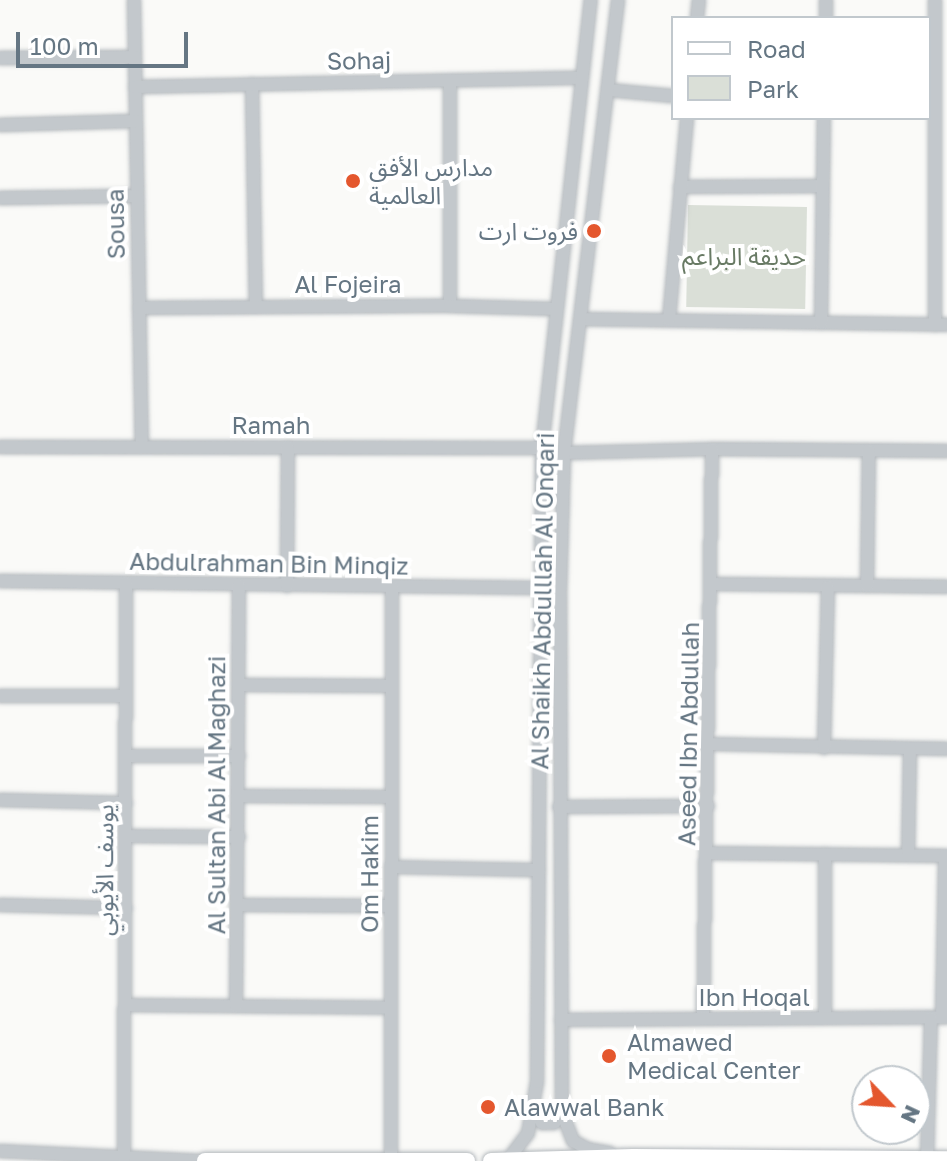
<!DOCTYPE html>
<meta charset="utf-8">
<style>
body{margin:0}
#map{position:relative;width:947px;height:1161px;overflow:hidden;background:#fafaf8;font-family:"Golos Text","Noto Sans Arabic",sans-serif}
div>[style]{position:absolute}
.green>*{inset:0;background:#dadfd7;transform-origin:0 0}
.roads{filter:drop-shadow(0 0 2px #b5babe) drop-shadow(0 0 2px #b5babe)}
.minor>*{height:12px;margin:-6px;padding:0 6px;transform-origin:6px;border-radius:6px;background:#c3c8cc}
.major>*{height:16px;margin:-8px;padding:0 8px;transform-origin:8px;border-radius:8px;background:#fff}
.dots>*{width:22px;height:22px;translate:-50% -50%;box-sizing:border-box;border:4px solid #fff;border-radius:50%}
span{translate:-50% -50%;white-space:nowrap;text-align:center;line-height:1.15;-webkit-text-stroke:8px #fff;paint-order:stroke}
.street-label{font-size:24px;color:#657683}
.poi-label{font-size:24px;color:#657683}
.left{translate:0 -50%;text-align:left}
.right{translate:-100% -50%;text-align:right}
.park-label{font-size:24px;color:#687a64}
.legend{position:absolute;left:671px;top:16px;width:260px;height:104px;box-sizing:border-box;background:#fff;border:2px solid #c1c8cd;margin:0;padding:10px 14px;list-style:none;font-size:24px;color:#657683}
.legend li{display:flex;align-items:center;gap:16px;height:40px}
.legend b{width:40px;border:2px solid #c1c8cd}
.north{position:absolute;left:851px;top:1065px;width:80px;height:80px;box-sizing:border-box;background:#fff;border:2px solid #c1c8cd;border-radius:50%;rotate:115deg;font-size:22px;font-weight:700;line-height:32px;text-align:center;color:#657683}
.north::after{content:'';display:block;margin:auto;width:28px;height:36px;background:#e4572e;clip-path:polygon(50% 0,100% 100%,50% 72%,0 100%)}
.scale{position:absolute;left:16px;top:32px;width:172px;height:36px;box-sizing:border-box;border:4px solid #657683;border-top:0;padding-left:10px;font-size:24px;line-height:28px;white-space:nowrap;color:#657683;-webkit-text-stroke:6px #fff;paint-order:stroke}
</style>
<div id="map">
<div class="green">
<i style="left:688px;top:205px;width:119px;height:102px;rotate:1deg"></i>
</div>
<div class="roads">
<div class="minor">
<i style="left:134px;top:0;width:447px;rotate:89deg"></i>
<i style="left:697px;top:18px;width:18px;rotate:-84deg"></i>
<i style="left:826px;top:18px;width:18px;rotate:-90deg"></i>
<i style="left:0;top:58px;width:135px;rotate:-0.4deg"></i>
<i style="left:252px;top:84px;width:222px;rotate:89deg"></i>
<i style="left:135px;top:87px;width:447px;rotate:-1.2deg"></i>
<i style="left:609px;top:90px;width:64px;rotate:5.4deg"></i>
<i style="left:0;top:125px;width:136px;rotate:-1.7deg"></i>
<i style="left:680px;top:187px;width:142px;rotate:-0.4deg"></i>
<i style="left:0;top:198px;width:136px;rotate:-0.8deg"></i>
<i style="left:450px;top:306px;width:225px;rotate:-90deg"></i>
<i style="left:139px;top:308px;width:311px;rotate:-0.4deg"></i>
<i style="left:450px;top:306px;width:106px;rotate:1.6deg"></i>
<i style="left:581px;top:319px;width:366px;rotate:0.9deg"></i>
<i style="left:669px;top:320px;width:203px;rotate:-84.9deg"></i>
<i style="left:821px;top:323px;width:205px;rotate:-89.2deg"></i>
<i style="left:935px;top:325px;width:325px;rotate:-90deg"></i>
<i style="left:0;top:447px;width:542px;rotate:0.11deg"></i>
<i style="left:564px;top:453px;width:148px;rotate:-1.5deg"></i>
<i style="left:712px;top:449px;width:235px;rotate:0.5deg"></i>
<i style="left:0;top:581px;width:538px;rotate:0.75deg"></i>
<i style="left:712px;top:584px;width:235px;rotate:0.7deg"></i>
<i style="left:287px;top:586px;width:139px;rotate:-89.6deg"></i>
<i style="left:867px;top:586px;width:135px;rotate:-89.2deg"></i>
<i style="left:239px;top:685px;width:153px;rotate:0.4deg"></i>
<i style="left:0;top:696px;width:126px"></i>
<i style="left:709px;top:744px;width:238px;rotate:1.2deg"></i>
<i style="left:824px;top:748px;width:161px;rotate:-88.6deg"></i>
<i style="left:126px;top:756px;width:113px"></i>
<i style="left:239px;top:796px;width:152px;rotate:0.4deg"></i>
<i style="left:0;top:800px;width:126px;rotate:1.4deg"></i>
<i style="left:559px;top:807px;width:149px;rotate:-0.4deg"></i>
<i style="left:126px;top:836px;width:113px;rotate:0.5deg"></i>
<i style="left:708px;top:853px;width:239px;rotate:0.7deg"></i>
<i style="left:825px;top:854px;width:164px;rotate:90deg"></i>
<i style="left:908px;top:855px;width:106px;rotate:-88.9deg"></i>
<i style="left:391px;top:867px;width:148px;rotate:1.2deg"></i>
<i style="left:0;top:905px;width:126px;rotate:1.4deg"></i>
<i style="left:239px;top:905px;width:151px;rotate:0.4deg"></i>
<i style="left:126px;top:1005px;width:265px;rotate:0.6deg"></i>
<i style="left:236px;top:1006px;width:421px;rotate:-89.6deg"></i>
<i style="left:942px;top:1017px;width:161px;rotate:-88.9deg"></i>
<i style="left:703px;top:1019px;width:570px;rotate:-89.1deg"></i>
<i style="left:561px;top:1020px;width:386px;rotate:-0.4deg"></i>
<i style="left:535px;top:1109px;width:16px;rotate:63deg"></i>
<i style="left:542px;top:1123px;width:12px"></i>
<i style="left:554px;top:1123px;width:13px;rotate:-51deg"></i>
<i style="left:0;top:1151px;width:207px;rotate:2.8deg"></i>
<i style="left:610px;top:1153px;width:22px;rotate:-170deg"></i>
<i style="left:588px;top:1149px;width:17px;rotate:-152deg"></i>
<i style="left:573px;top:1141px;width:30px;rotate:-111deg"></i>
<i style="left:562px;top:1113px;width:523px;rotate:-90.22deg"></i>
<i style="left:560px;top:590px;width:137px;rotate:-88.3deg"></i>
<i style="left:564px;top:453px;width:456px;rotate:-83.2deg"></i>
<i style="left:124px;top:1157px;width:574px;rotate:-89.8deg"></i>
<i style="left:927px;top:1159px;width:141px;rotate:-88.4deg"></i>
<i style="left:391px;top:1161px;width:574px;rotate:-89.9deg"></i>
<i style="left:507px;top:1161px;width:35px;rotate:-53deg"></i>
<i style="left:528px;top:1133px;width:52px;rotate:-80deg"></i>
<i style="left:537px;top:1082px;width:634px;rotate:-89.55deg"></i>
<i style="left:542px;top:448px;width:451px;rotate:-83.8deg"></i>
</div>
<div class="major">
<i style="left:205px;top:1161px;width:262px"></i>
<i style="left:491px;top:1161px;width:142px;rotate:-1.6deg"></i>
<i style="left:633px;top:1157px;width:314px;rotate:0.4deg"></i>
</div>
</div>
<div class="dots">
<i style="left:353px;top:181px;background:#e4572e"></i>
<i style="left:594px;top:231px;background:#e4572e"></i>
<i style="left:609px;top:1056px;background:#e4572e"></i>
<i style="left:488px;top:1107px;background:#e4572e"></i>
</div>
<div class="street-label">
<span style="left:359px;top:60px;rotate:-1deg">Sohaj</span>
<span style="left:115px;top:224px;rotate:-91deg">Sousa</span>
<span style="left:348px;top:284px">Al Fojeira</span>
<span style="left:271px;top:425px">Ramah</span>
<span style="left:269px;top:563px;rotate:1deg">Abdulrahman Bin Minqiz</span>
<span style="left:542px;top:601px;rotate:-89deg">Al Shaikh Abdulllah Al Onqari</span>
<span style="left:688px;top:734px;rotate:-89deg">Aseed Ibn Abdullah</span>
<span style="left:216px;top:795px;rotate:-90deg">Al Sultan Abi Al Maghazi</span>
<span style="left:104px;top:870px;rotate:-90deg">يوسف الأيوبي</span>
<span style="left:369px;top:874px;rotate:-90deg">Om Hakim</span>
<span style="left:754px;top:997px">Ibn Hoqal</span>
</div>
<div class="poi-label">
<span class="left" style="left:369px;top:181px">مدارس الأفق<br>العالمية</span>
<span class="right" style="left:578px;top:231px">فروت ارت</span>
<span class="left" style="left:627px;top:1056px">Almawed<br>Medical Center</span>
<span class="left" style="left:504px;top:1107px">Alawwal Bank</span>
</div>
<div class="park-label">
<span style="left:744px;top:256px">حديقة البراعم</span>
</div>
<ul class="legend">
<li><b style="height:10px;background:#fff"></b>Road</li>
<li><b style="height:22px;background:#dadfd7"></b>Park</li>
</ul>
<div class="north">N</div>
<div class="scale">100 m</div>
</div>
